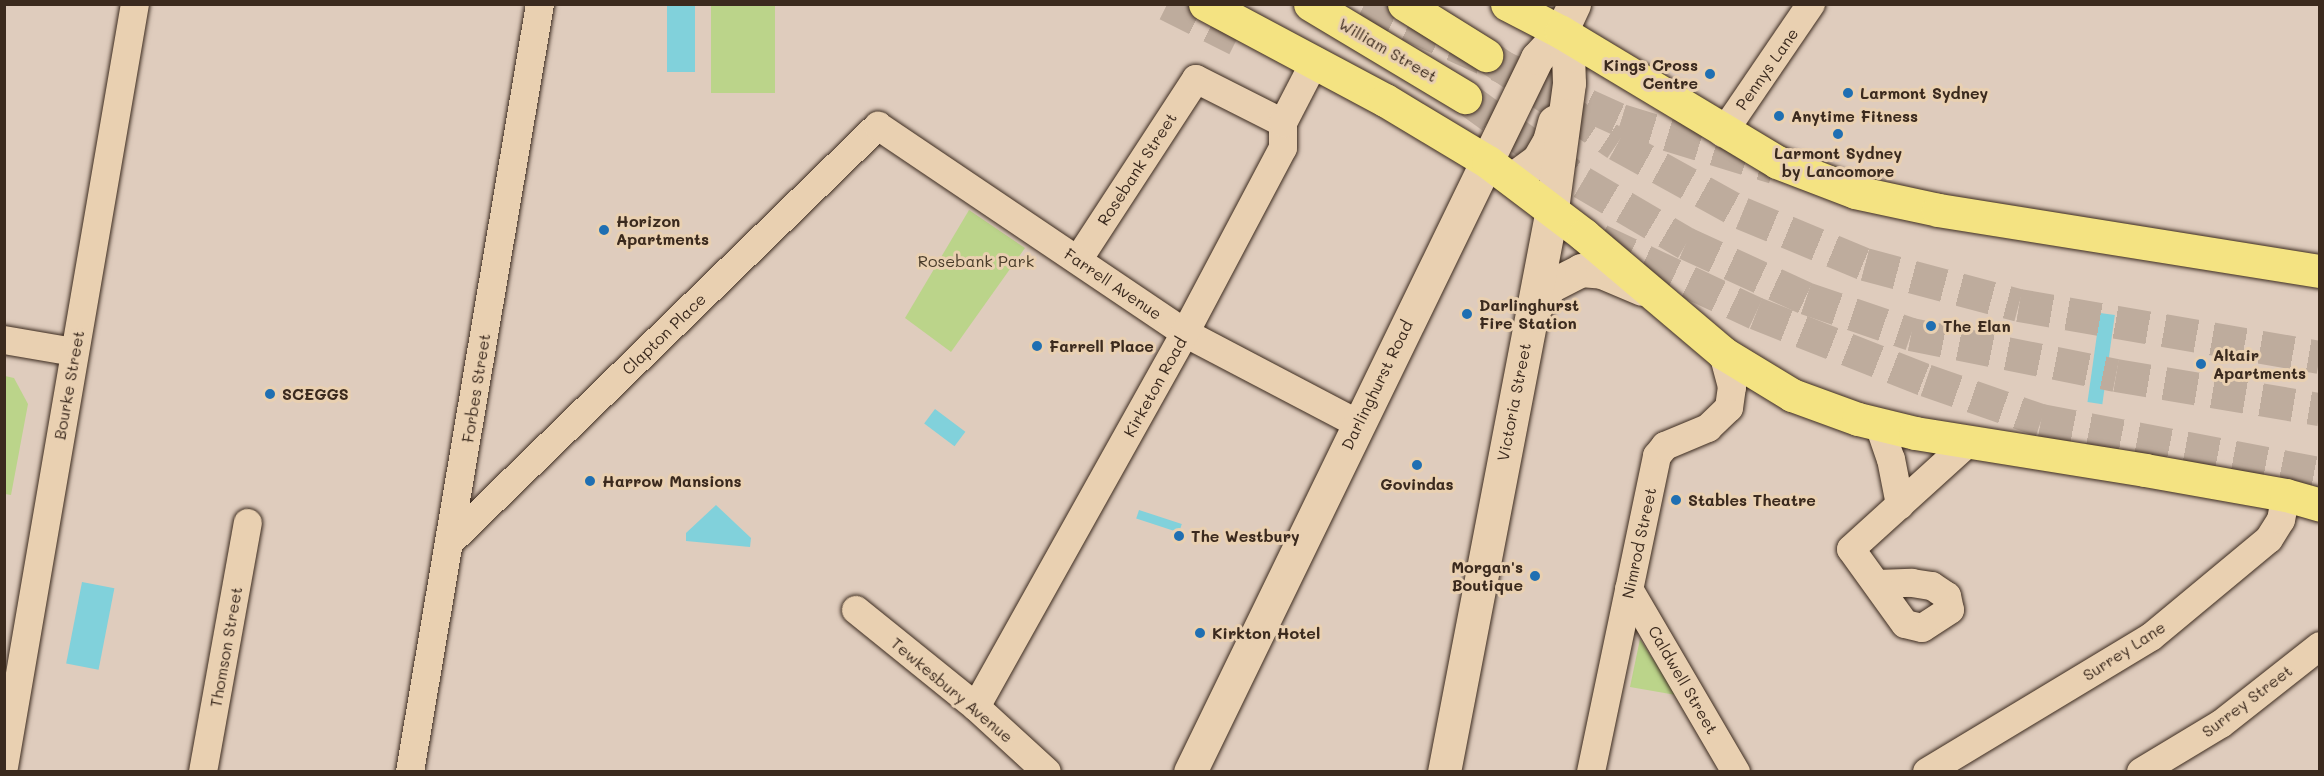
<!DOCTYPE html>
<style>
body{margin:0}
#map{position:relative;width:2324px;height:776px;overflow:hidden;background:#dfccbd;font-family:Mali,sans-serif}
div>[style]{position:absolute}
.green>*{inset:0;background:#bbd48a;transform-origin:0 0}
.water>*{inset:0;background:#81d1db;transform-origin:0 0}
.primary-tunnel>*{height:33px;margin-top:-16.5px;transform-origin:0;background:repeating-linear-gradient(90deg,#beac9d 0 33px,transparent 0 49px)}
.motorway-tunnel>*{height:33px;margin-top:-16.5px;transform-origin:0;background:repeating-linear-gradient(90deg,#beac9d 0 33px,transparent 0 49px)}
.roads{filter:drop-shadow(0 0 2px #3b2a1e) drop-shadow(0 0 2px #3b2a1e)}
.minor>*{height:28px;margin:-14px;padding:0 14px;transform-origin:14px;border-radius:14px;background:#e9d0b1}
.tertiary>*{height:33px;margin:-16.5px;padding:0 16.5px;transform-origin:16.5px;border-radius:16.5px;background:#e9d0b1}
.primary>*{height:33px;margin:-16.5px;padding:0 16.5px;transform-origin:16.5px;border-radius:16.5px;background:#f4e382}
.dots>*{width:16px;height:16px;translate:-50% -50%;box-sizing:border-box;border:3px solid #e9d0b1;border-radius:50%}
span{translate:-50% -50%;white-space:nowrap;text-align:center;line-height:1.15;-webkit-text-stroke:6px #e9d0b1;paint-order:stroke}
.street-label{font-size:16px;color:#3b2a1e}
.poi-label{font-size:16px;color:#3b2a1e;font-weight:700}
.right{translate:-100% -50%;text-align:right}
.left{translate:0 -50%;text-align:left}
.park-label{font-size:16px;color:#483b29}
.frame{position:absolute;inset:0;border:6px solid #3b2a1e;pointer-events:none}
</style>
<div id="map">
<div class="green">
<i style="left:711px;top:5px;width:64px;height:88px"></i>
<i style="clip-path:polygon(969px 210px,1025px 248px,951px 352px,905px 318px)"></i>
<i style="clip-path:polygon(5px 376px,14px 378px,28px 404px,11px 495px,5px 494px)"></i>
<i style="clip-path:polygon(1640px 639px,1676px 695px,1630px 687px)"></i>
</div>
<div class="water">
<i style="left:667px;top:5px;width:28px;height:67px"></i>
<i style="left:2100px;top:313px;width:15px;height:90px;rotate:8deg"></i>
<i style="left:935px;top:409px;width:38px;height:18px;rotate:37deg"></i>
<i style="clip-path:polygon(716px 505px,751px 538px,750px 547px,686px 541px,686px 533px)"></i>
<i style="left:1139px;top:510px;width:45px;height:9px;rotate:18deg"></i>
<i style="left:82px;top:582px;width:33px;height:83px;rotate:11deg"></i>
</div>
<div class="primary-tunnel">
<i style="left:1486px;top:55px;width:158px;rotate:34.2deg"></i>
<i style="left:1617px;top:144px;width:143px;rotate:28.9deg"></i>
<i style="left:1742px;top:213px;width:133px;rotate:22.5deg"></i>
<i style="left:1865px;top:264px;width:159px;rotate:14.9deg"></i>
<i style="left:2019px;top:305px;width:305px;rotate:9.8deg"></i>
<i style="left:1465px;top:97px;width:145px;rotate:36deg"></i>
<i style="left:1582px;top:182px;width:121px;rotate:30.4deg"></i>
<i style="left:1686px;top:243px;width:132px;rotate:24.6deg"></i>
<i style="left:1806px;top:298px;width:111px;rotate:18.9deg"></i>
<i style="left:1911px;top:334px;width:209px;rotate:11.3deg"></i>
<i style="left:2116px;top:375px;width:207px;rotate:9.5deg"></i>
</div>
<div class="motorway-tunnel">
<i style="left:1167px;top:4px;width:78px;rotate:26.6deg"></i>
<i style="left:1364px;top:4px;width:282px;rotate:24.3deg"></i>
<i style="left:1621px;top:120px;width:160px;rotate:17.1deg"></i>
<i style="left:1600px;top:240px;width:172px;rotate:25.1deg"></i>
<i style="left:1756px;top:313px;width:183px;rotate:21.5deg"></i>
<i style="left:1926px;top:380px;width:122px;rotate:19.2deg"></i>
<i style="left:2041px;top:420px;width:284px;rotate:10.8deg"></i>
</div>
<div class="roads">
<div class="minor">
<i style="left:1723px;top:133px;width:156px;rotate:-55.7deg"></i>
<i style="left:1078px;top:260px;width:216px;rotate:-56.9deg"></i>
<i style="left:1196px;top:79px;width:97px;rotate:26.8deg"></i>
<i style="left:4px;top:340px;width:71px;rotate:9.7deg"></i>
<i style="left:1879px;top:425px;width:36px;rotate:71deg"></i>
<i style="left:1891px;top:459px;width:47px;rotate:78.9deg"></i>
<i style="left:450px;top:542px;width:597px;rotate:-44.19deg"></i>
<i style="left:878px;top:126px;width:370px;rotate:34deg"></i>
<i style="left:1185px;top:333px;width:195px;rotate:27.7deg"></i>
<i style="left:1877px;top:584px;width:35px;rotate:-2deg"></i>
<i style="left:1912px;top:583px;width:20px;rotate:9deg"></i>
<i style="left:1932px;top:586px;width:18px;rotate:34deg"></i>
<i style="left:1947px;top:596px;width:14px;rotate:78deg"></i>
<i style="left:1950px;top:610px;width:33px;rotate:147deg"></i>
<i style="left:1922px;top:628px;width:17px;rotate:-167deg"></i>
<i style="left:1905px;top:624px;width:92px;rotate:-125.8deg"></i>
<i style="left:1851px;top:549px;width:159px;rotate:-42.2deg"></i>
<i style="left:1629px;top:589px;width:212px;rotate:59.7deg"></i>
<i style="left:856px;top:610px;width:154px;rotate:38.9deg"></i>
<i style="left:976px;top:707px;width:96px;rotate:42.5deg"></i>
<i style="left:976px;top:707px;width:428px;rotate:-60.8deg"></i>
<i style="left:1185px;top:333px;width:209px;rotate:-62.1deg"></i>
<i style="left:1283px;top:148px;width:25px;rotate:-90deg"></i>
<i style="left:1283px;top:123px;width:70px;rotate:-62.7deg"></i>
<i style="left:4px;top:767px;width:774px;rotate:-80.26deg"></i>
<i style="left:203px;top:772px;width:253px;rotate:-79.8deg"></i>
<i style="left:410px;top:772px;width:779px;rotate:-80.39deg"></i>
<i style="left:1591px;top:772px;width:323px;rotate:-78.2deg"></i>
<i style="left:1657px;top:456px;width:13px;rotate:-51deg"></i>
<i style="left:1665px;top:446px;width:47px;rotate:-22.7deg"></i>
<i style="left:1708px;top:428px;width:29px;rotate:-44deg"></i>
<i style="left:1729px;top:408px;width:21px;rotate:-82deg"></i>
<i style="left:1732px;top:387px;width:35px;rotate:-105deg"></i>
<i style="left:1927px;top:772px;width:262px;rotate:-31.1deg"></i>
<i style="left:2151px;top:637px;width:153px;rotate:-39.7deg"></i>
<i style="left:2269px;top:539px;width:22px;rotate:-58deg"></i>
<i style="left:2281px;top:520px;width:25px;rotate:-79deg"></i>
<i style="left:2141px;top:772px;width:93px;rotate:-31deg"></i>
<i style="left:2221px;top:724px;width:126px;rotate:-38.2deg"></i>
</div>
<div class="tertiary">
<i style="left:1512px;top:179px;width:32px;rotate:-36deg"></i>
<i style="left:1538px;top:160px;width:22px;rotate:-60deg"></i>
<i style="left:1549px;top:141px;width:20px;rotate:-75deg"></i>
<i style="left:1532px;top:312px;width:32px;rotate:-55deg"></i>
<i style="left:1550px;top:286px;width:35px;rotate:-27deg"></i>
<i style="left:1581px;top:270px;width:21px;rotate:5deg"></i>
<i style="left:1602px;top:272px;width:43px;rotate:23deg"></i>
<i style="left:1190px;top:772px;width:794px;rotate:-64.08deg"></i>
<i style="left:1537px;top:58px;width:35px;rotate:-47deg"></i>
<i style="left:1561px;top:32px;width:31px;rotate:-65deg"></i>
<i style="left:1444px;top:772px;width:573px;rotate:-79.14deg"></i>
<i style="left:1552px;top:209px;width:127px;rotate:-82.3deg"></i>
<i style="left:1569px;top:83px;width:27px;rotate:-92deg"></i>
<i style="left:1568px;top:56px;width:25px;rotate:-106deg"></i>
</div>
<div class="primary">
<i style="left:1205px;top:4px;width:204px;rotate:28.1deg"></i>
<i style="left:1385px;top:100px;width:120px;rotate:31deg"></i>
<i style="left:1488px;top:162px;width:121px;rotate:37.2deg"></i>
<i style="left:1584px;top:235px;width:182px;rotate:40.3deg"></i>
<i style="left:1723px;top:353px;width:81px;rotate:31.3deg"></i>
<i style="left:1792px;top:395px;width:70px;rotate:20deg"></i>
<i style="left:1858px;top:419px;width:59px;rotate:13.8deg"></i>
<i style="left:1915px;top:433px;width:233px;rotate:9.1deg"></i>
<i style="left:2145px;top:470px;width:143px;rotate:10.1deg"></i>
<i style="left:2286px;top:495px;width:35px;rotate:16deg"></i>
<i style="left:1310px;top:4px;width:181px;rotate:31deg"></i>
<i style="left:1404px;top:4px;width:97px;rotate:31.9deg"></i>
<i style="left:1507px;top:4px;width:61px;rotate:27.4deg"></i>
<i style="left:1561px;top:32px;width:252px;rotate:31deg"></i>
<i style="left:1777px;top:162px;width:84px;rotate:21deg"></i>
<i style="left:1855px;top:192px;width:85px;rotate:12.2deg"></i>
<i style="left:1938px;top:210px;width:387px;rotate:9.1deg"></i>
</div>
</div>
<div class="dots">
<i style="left:1710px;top:74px;background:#1f6fb2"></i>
<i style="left:1848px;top:93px;background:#1f6fb2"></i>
<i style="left:1779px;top:116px;background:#1f6fb2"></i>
<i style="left:1838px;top:134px;background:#1f6fb2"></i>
<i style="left:604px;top:230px;background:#1f6fb2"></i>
<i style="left:1467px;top:314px;background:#1f6fb2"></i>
<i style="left:1931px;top:326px;background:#1f6fb2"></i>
<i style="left:1037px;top:346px;background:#1f6fb2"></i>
<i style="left:2201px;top:364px;background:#1f6fb2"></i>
<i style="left:270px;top:394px;background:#1f6fb2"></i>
<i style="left:1417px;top:465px;background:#1f6fb2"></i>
<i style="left:590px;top:481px;background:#1f6fb2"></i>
<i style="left:1676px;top:500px;background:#1f6fb2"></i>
<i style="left:1179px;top:536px;background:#1f6fb2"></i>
<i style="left:1535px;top:576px;background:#1f6fb2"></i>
<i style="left:1200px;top:633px;background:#1f6fb2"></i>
</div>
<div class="street-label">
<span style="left:1388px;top:50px;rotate:30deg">William Street</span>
<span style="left:1767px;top:69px;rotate:-55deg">Pennys Lane</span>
<span style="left:1137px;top:169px;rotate:-57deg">Rosebank Street</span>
<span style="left:1113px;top:284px;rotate:34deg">Farrell Avenue</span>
<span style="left:664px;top:334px;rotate:-44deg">Clapton Place</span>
<span style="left:69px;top:385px;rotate:-80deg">Bourke Street</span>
<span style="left:1377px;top:385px;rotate:-64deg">Darlinghurst Road</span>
<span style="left:1155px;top:387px;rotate:-61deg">Kirketon Road</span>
<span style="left:476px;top:388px;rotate:-81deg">Forbes Street</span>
<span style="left:1514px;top:402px;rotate:-79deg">Victoria Street</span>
<span style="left:1639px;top:543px;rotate:-78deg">Nimrod Street</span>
<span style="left:226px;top:647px;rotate:-80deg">Thomson Street</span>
<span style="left:2124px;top:651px;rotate:-33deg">Surrey Lane</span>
<span style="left:1683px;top:680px;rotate:60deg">Caldwell Street</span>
<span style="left:952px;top:690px;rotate:40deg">Tewkesbury Avenue</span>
<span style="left:2247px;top:701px;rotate:-37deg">Surrey Street</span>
</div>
<div class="poi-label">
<span class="right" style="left:1698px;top:74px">Kings Cross<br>Centre</span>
<span class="left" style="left:1860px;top:93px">Larmont Sydney</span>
<span class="left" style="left:1791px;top:116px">Anytime Fitness</span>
<span style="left:1838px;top:162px">Larmont Sydney<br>by Lancomore</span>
<span class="left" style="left:616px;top:230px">Horizon<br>Apartments</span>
<span class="left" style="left:1479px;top:314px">Darlinghurst<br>Fire Station</span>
<span class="left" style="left:1943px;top:326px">The Elan</span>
<span class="left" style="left:1049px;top:346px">Farrell Place</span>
<span class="left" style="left:2213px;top:364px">Altair<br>Apartments</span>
<span class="left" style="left:282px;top:394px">SCEGGS</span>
<span class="left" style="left:602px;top:481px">Harrow Mansions</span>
<span style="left:1417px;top:484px">Govindas</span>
<span class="left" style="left:1688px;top:500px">Stables Theatre</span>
<span class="left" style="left:1191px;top:536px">The Westbury</span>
<span class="right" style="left:1523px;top:576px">Morgan's<br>Boutique</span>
<span class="left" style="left:1212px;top:633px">Kirkton Hotel</span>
</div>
<div class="park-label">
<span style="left:976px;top:261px">Rosebank Park</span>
</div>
<div class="frame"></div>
</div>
